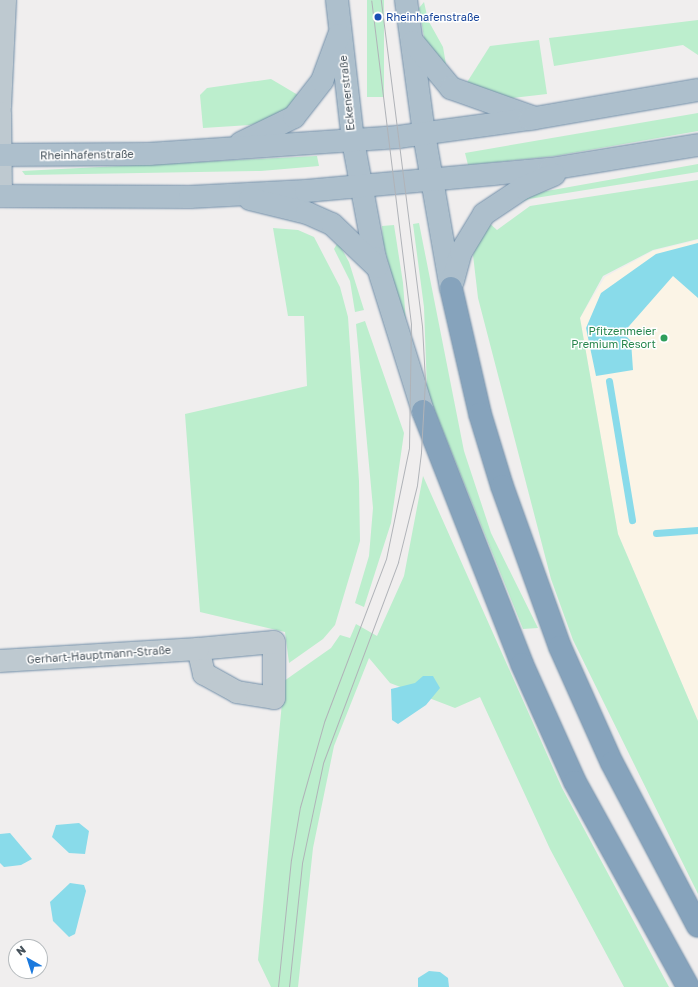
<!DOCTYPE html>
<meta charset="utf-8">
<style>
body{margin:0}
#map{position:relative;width:698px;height:987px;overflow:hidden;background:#f0eeee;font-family:"Golos Text",sans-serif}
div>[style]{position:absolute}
.commercial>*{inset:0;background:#fbf4e6}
.green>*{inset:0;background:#bceecd;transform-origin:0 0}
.water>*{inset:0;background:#89dbea}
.stream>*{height:7px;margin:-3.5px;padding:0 3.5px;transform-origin:3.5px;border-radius:3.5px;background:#89dbea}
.roads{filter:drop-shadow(0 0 1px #718ea8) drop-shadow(0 0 1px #718ea8)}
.minor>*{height:22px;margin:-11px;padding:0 11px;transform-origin:11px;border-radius:11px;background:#bec9d0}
.major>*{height:22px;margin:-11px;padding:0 11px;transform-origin:11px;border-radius:11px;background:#adbfcc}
.highway>*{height:22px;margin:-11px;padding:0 11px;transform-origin:11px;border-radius:11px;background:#86a3bc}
.tram>*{height:1px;margin:-0.5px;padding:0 0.5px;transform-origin:0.5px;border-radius:0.5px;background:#b0b3b8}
.dots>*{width:11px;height:11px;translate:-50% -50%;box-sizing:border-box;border:2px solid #fff;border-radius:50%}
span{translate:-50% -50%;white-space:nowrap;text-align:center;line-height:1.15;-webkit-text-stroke:3px #fff;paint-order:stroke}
.transit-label{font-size:11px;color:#164399}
.left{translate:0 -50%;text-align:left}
.street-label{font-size:11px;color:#46525b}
.leisure-label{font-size:11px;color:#27864d}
.right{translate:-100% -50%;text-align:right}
.north{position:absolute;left:8px;top:939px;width:40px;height:40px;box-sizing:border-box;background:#fff;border:1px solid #b5babd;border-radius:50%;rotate:321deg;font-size:11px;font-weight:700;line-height:16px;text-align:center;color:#46525b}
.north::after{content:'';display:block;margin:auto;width:14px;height:18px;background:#1b79dd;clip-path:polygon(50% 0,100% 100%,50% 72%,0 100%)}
</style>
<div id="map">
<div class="commercial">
<i style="clip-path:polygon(698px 240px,698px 721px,618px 534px,580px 318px,605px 277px,653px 251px)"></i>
</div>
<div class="green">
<i style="left:367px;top:0;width:17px;height:97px"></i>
<i style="clip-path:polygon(424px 2px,428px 20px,443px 47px,448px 76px,425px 43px,419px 8px)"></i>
<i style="clip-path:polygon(698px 20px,698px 55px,683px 45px,554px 66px,549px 38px)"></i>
<i style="clip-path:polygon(539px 40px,547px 94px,504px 99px,464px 87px,490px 46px)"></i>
<i style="clip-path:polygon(271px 79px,303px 98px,274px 118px,250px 125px,203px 128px,200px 95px,207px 88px)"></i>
<i style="clip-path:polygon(698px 113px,698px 131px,555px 156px,468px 165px,465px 153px)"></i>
<i style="clip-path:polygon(317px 156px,319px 166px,261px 171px,25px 175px,22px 171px)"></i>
<i style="clip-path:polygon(698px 164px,698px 172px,529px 199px,517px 204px,530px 194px)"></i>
<i style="clip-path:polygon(698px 180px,698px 239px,653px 250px,603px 276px,580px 318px,618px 534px,698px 721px,698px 894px,573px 640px,551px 579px,478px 298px,473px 255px,487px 221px,497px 230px,530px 206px)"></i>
<i style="clip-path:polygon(419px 223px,464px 451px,491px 533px,538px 628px,523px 629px,427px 391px,424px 307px,413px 224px)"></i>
<i style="clip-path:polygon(394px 225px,403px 283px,407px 336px,383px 242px,382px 226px)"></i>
<i style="clip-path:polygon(273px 228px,298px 230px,314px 237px,340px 287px,348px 317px,359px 481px,360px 541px,335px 625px,323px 639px,289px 663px,285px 632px,200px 612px,185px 414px,307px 386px,304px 316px,288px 316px)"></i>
<i style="clip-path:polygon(338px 242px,349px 262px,364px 310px,355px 312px,350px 281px,334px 249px)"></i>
<i style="clip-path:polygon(365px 321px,404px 433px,391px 523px,364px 607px,355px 603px,369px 556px,373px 508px,356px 324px)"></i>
<i style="clip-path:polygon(423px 476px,562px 788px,669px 987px,624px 987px,550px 849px,480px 697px,455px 708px,390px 683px,369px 658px,334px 746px,313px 848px,298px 987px,271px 987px,258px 960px,284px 681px,331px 648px,340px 635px,350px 638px,356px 624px,377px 636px,404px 576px)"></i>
</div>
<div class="water">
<i style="clip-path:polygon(698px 243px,698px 298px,673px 276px,623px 333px,631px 341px,633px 370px,596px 376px,586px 328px,601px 293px,656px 254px)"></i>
<i style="clip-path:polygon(423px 676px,433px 676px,440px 688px,426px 705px,398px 724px,392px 720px,391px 689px,415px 683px)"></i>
<i style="clip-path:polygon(79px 823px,89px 831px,85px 854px,69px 853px,52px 837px,56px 825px)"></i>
<i style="clip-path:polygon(10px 833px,32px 859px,21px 865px,4px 867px,0 863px,0 834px)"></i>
<i style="clip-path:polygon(70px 883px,84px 885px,86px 891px,75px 934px,69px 937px,53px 921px,50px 902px)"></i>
<i style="clip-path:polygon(429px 971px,440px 972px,448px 978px,449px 987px,418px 987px,418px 978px)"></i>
</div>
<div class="stream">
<i style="left:609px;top:381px;width:141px;rotate:80.6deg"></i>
<i style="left:656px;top:533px;width:42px;rotate:-4.1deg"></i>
</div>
<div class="roads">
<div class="minor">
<i style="left:0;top:107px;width:107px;rotate:-87.3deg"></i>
<i style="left:0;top:113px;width:83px;rotate:89.3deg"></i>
<i style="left:274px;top:642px;width:56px;rotate:90deg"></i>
<i style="left:274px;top:698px;width:37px;rotate:-171deg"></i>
<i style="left:237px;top:692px;width:38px;rotate:-151deg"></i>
<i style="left:204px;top:674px;width:26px;rotate:-103deg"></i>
<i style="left:198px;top:649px;width:76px;rotate:-5.3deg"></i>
<i style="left:0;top:661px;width:198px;rotate:-3.5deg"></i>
</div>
<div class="major">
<i style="left:337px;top:0;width:142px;rotate:83.5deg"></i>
<i style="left:353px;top:141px;width:119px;rotate:79.4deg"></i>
<i style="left:375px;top:258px;width:160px;rotate:72.6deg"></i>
<i style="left:406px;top:0;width:135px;rotate:82.3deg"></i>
<i style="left:424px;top:134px;width:156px;rotate:80.1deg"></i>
<i style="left:413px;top:42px;width:60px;rotate:50.4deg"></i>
<i style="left:451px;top:88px;width:89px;rotate:19.7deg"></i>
<i style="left:241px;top:143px;width:59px;rotate:-26.1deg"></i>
<i style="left:294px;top:117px;width:46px;rotate:-52.1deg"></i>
<i style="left:322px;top:81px;width:49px;rotate:-69.7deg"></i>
<i style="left:0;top:155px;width:149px;rotate:-0.4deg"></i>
<i style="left:149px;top:154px;width:250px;rotate:-3.9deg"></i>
<i style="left:398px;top:137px;width:133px;rotate:-7.8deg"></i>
<i style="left:530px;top:119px;width:170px;rotate:-9.8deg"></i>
<i style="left:0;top:196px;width:190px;rotate:0.3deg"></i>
<i style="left:190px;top:197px;width:116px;rotate:-3deg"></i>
<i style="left:306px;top:191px;width:245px;rotate:-5.2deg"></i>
<i style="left:550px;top:169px;width:150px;rotate:-9.2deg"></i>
<i style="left:250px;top:199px;width:59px;rotate:13.8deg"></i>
<i style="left:307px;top:213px;width:27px;rotate:24deg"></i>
<i style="left:332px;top:224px;width:62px;rotate:43.7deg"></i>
<i style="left:453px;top:281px;width:30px;rotate:-75deg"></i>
<i style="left:461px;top:252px;width:44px;rotate:-58.8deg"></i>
<i style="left:484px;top:214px;width:47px;rotate:-33.7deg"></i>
<i style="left:523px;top:188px;width:34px;rotate:-23deg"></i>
</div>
<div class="highway">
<i style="left:451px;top:288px;width:129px;rotate:77deg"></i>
<i style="left:480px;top:414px;width:75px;rotate:73deg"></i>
<i style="left:502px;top:486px;width:171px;rotate:70.2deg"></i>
<i style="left:560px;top:647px;width:127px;rotate:65.9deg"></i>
<i style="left:612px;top:763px;width:184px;rotate:62.2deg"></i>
<i style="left:423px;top:411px;width:272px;rotate:68.6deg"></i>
<i style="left:522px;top:664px;width:129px;rotate:65.8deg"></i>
<i style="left:575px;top:782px;width:234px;rotate:61.1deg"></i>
</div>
</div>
<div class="tram">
<i style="left:278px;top:987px;width:128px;rotate:-84.2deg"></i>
<i style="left:291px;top:860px;width:54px;rotate:-80.4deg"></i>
<i style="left:300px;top:807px;width:88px;rotate:-74.2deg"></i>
<i style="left:324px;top:722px;width:174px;rotate:-69.2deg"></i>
<i style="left:386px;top:559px;width:113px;rotate:-78.3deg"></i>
<i style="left:409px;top:448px;width:124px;rotate:-89.1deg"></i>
<i style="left:411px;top:324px;width:326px;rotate:-97deg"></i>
<i style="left:289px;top:987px;width:125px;rotate:-84deg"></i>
<i style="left:302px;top:863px;width:102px;rotate:-78.1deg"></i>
<i style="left:323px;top:763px;width:215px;rotate:-69.5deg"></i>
<i style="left:398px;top:562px;width:79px;rotate:-76.1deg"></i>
<i style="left:417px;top:485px;width:33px;rotate:-83deg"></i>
<i style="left:421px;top:452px;width:71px;rotate:-86.8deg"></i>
<i style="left:425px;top:381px;width:55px;rotate:-93.1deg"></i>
<i style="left:422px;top:326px;width:329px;rotate:-97.2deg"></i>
</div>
<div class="dots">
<i style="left:378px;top:17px;background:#1a4fb4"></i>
<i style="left:664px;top:338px;background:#2e9e5b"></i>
</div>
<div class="transit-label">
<span class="left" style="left:386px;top:17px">Rheinhafenstraße</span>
</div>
<div class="street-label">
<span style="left:347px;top:93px;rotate:-96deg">Eckenerstraße</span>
<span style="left:87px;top:155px;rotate:-1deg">Rheinhafenstraße</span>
<span style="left:99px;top:655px;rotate:-4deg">Gerhart-Hauptmann-Straße</span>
</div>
<div class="leisure-label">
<span class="right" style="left:656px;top:338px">Pfitzenmeier<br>Premium Resort</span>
</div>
<div class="north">N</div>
</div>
